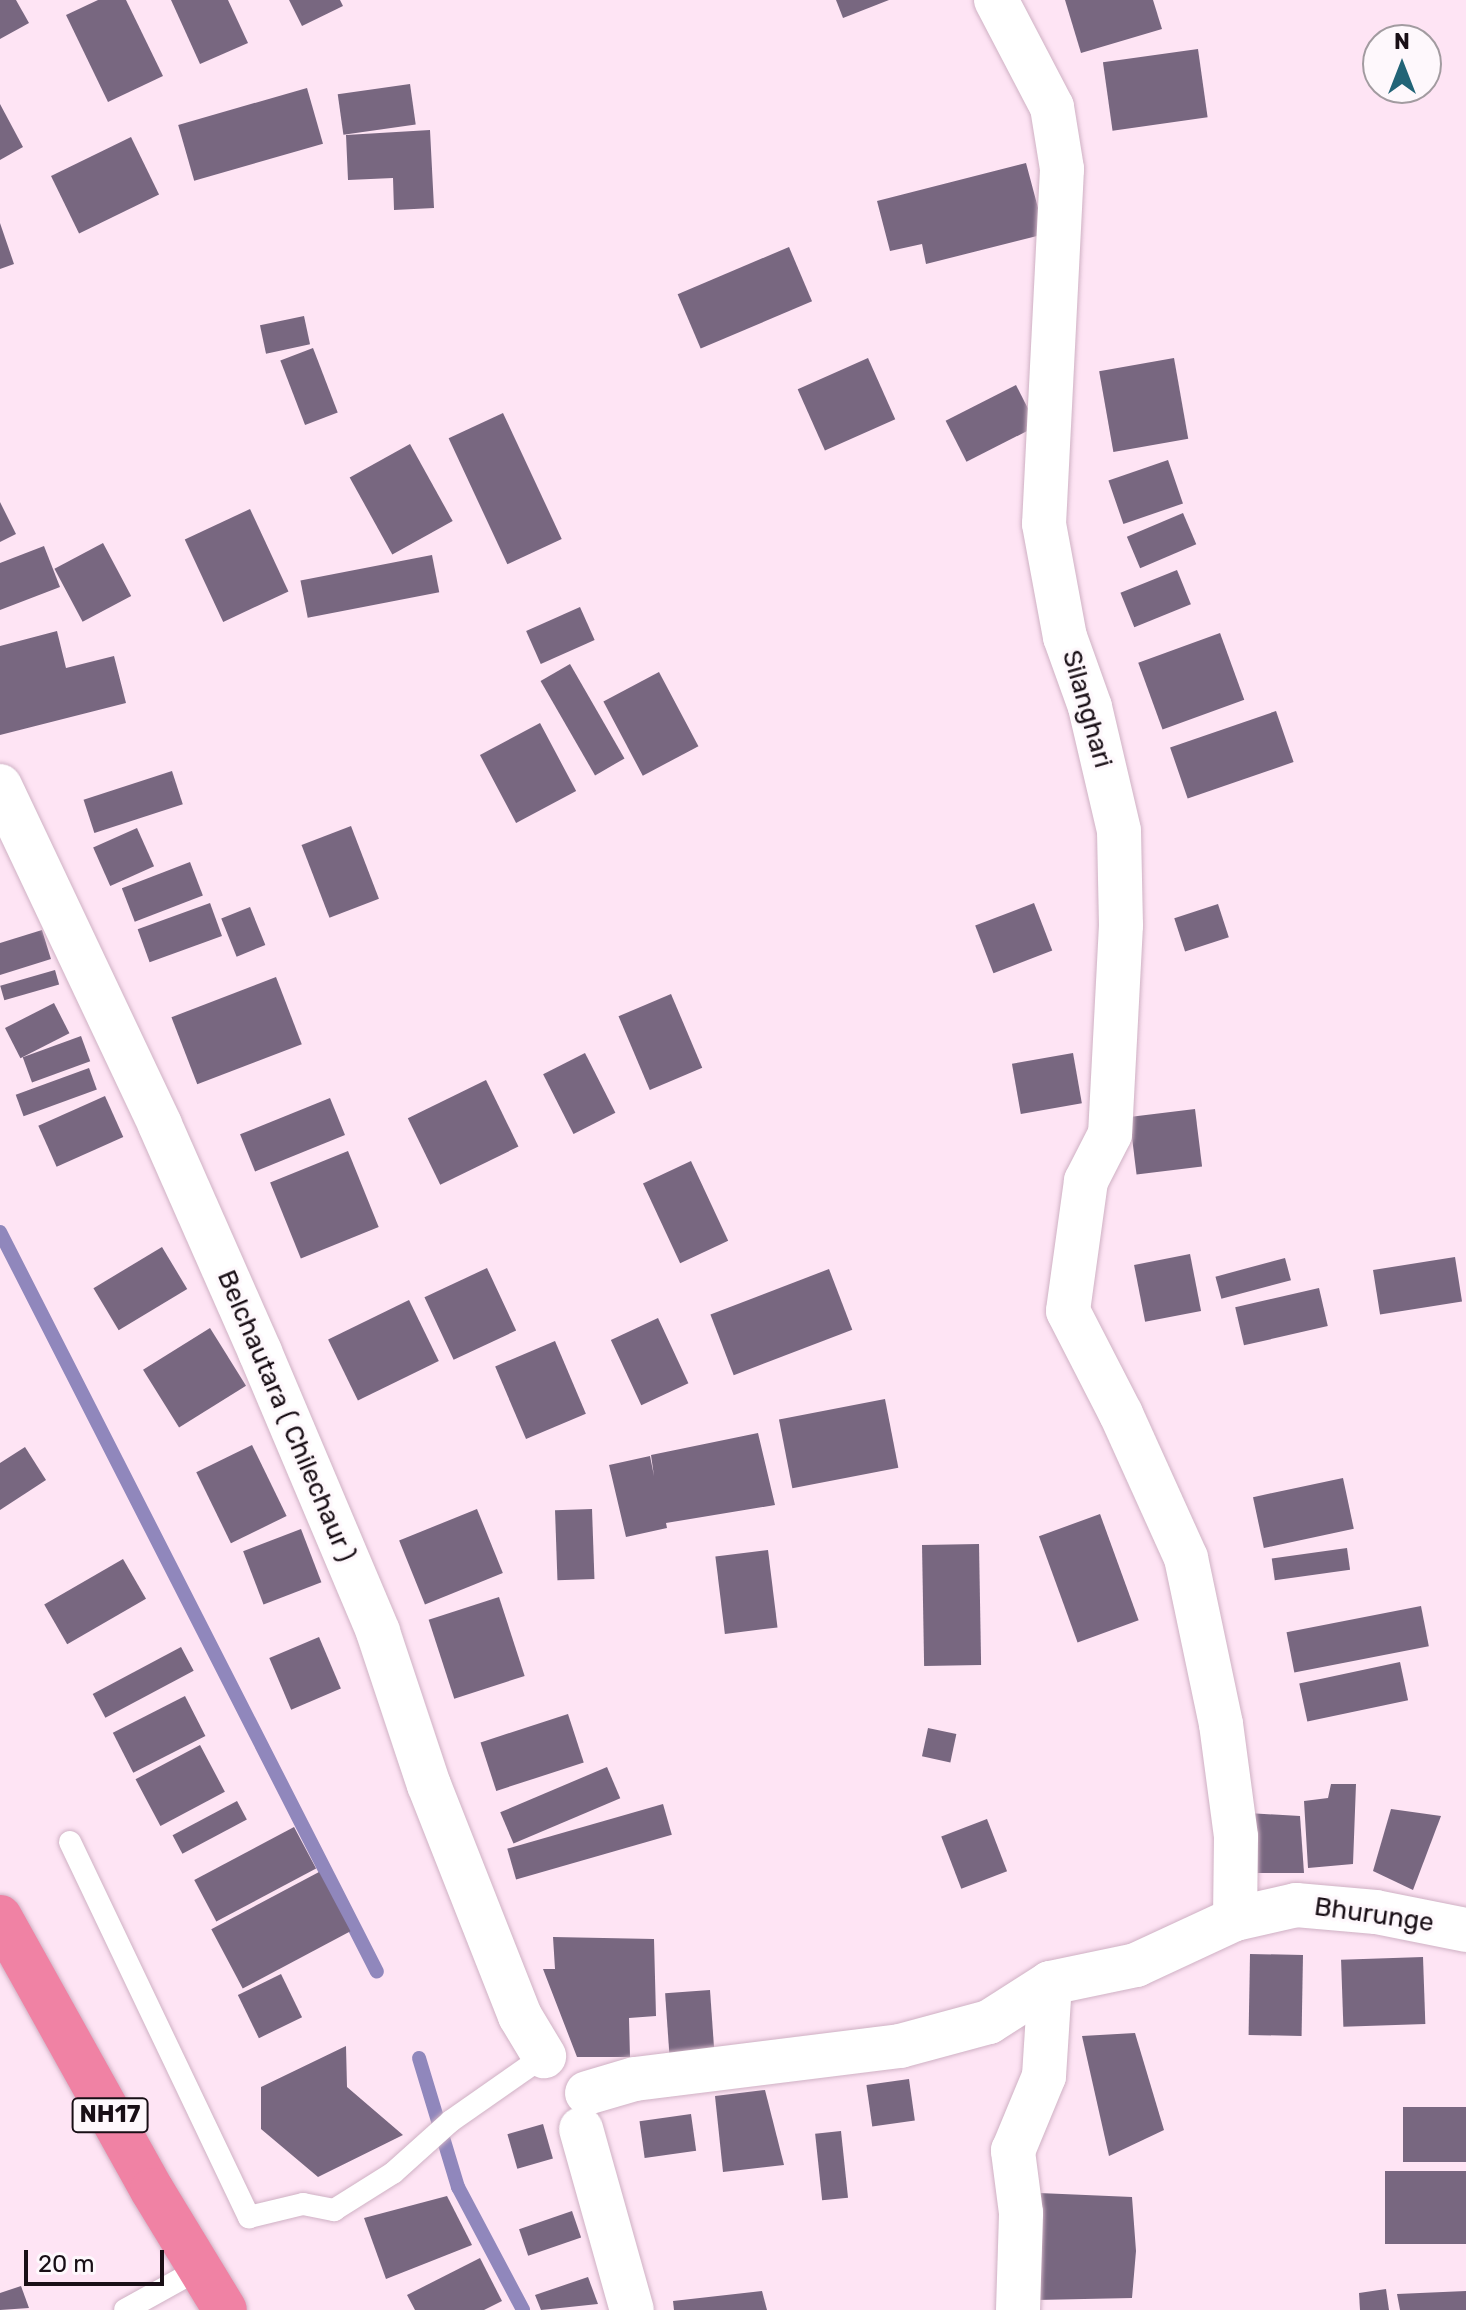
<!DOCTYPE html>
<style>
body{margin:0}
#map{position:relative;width:1466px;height:2310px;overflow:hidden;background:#fee4f4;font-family:Rubik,sans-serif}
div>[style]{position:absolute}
.stream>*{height:14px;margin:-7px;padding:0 7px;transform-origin:7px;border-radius:7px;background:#9087bc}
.building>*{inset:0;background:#786780;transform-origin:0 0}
.roads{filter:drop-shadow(0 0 2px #cfb1c4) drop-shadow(0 0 2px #cfb1c4)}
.service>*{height:22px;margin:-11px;padding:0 11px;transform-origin:11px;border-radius:11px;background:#fff}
.minor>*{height:44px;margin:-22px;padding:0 22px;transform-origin:22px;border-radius:22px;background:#fff}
.trunk>*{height:44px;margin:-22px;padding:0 22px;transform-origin:22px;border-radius:22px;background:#f082a4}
span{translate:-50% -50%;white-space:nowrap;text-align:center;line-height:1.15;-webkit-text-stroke:7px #fef8fc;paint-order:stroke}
.shield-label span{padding:2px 6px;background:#fef8fc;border:2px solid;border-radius:6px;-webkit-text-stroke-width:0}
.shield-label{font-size:24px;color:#190f16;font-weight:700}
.street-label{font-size:26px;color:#190f16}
.north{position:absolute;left:1362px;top:24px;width:80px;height:80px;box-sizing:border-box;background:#fef8fc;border:2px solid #a29ba0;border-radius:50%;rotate:0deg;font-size:22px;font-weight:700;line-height:32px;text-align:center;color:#190f16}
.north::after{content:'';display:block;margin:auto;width:28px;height:36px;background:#226477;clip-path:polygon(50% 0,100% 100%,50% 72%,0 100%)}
.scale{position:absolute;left:24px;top:2250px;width:140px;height:36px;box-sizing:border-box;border:4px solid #190f16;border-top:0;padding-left:10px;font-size:24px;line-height:28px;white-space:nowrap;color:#190f16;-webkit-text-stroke:6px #fef8fc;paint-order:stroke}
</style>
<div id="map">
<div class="stream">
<i style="left:0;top:1232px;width:830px;rotate:63deg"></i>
<i style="left:419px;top:2058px;width:135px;rotate:73.2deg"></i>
<i style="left:458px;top:2187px;width:139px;rotate:62.1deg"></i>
</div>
<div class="building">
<i style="clip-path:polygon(0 0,16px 0,29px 23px,0 39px)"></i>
<i style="clip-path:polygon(98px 0,126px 0,163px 76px,108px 102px,66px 15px)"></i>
<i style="clip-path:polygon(171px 0,228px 0,248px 43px,200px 64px)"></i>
<i style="clip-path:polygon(289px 0,340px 0,343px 6px,302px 26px)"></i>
<i style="clip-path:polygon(836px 0,889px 0,843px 18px)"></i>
<i style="clip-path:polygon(1065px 0,1153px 0,1162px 29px,1081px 53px)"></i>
<i style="left:1198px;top:49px;width:69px;height:96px;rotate:82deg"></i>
<i style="left:410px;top:84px;width:41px;height:73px;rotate:82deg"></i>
<i style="left:307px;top:88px;width:58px;height:134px;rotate:74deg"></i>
<i style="clip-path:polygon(0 104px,23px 147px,0 160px)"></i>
<i style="clip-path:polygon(430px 130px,434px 208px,394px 210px,393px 178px,348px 180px,346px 135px)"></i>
<i style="left:131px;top:137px;width:64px;height:89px;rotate:64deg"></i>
<i style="clip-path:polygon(1026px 163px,1045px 234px,926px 264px,922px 244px,890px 251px,877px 201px)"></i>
<i style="clip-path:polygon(0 223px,14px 264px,0 269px)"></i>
<i style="left:789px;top:247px;width:59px;height:121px;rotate:67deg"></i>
<i style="left:304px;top:316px;width:29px;height:45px;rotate:78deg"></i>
<i style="left:313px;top:348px;width:69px;height:35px;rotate:69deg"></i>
<i style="left:868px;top:358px;width:67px;height:77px;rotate:66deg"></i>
<i style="left:1174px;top:358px;width:82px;height:76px;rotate:80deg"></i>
<i style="left:1016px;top:385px;width:46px;height:79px;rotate:63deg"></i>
<i style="left:503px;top:413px;width:139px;height:60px;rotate:65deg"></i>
<i style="left:410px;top:444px;width:88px;height:69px;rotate:61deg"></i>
<i style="left:1168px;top:460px;width:46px;height:63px;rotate:71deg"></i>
<i style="clip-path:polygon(0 502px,16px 534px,0 542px)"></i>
<i style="left:250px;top:509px;width:91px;height:72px;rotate:65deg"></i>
<i style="left:1183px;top:513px;width:34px;height:61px;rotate:67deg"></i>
<i style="left:103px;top:543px;width:60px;height:55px;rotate:62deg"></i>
<i style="clip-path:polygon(44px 546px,60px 587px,0 610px,0 563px)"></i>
<i style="left:432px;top:555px;width:38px;height:134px;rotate:79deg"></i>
<i style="left:1177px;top:570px;width:37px;height:61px;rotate:68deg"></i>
<i style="left:580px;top:607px;width:36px;height:59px;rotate:66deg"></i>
<i style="clip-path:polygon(57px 631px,66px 668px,114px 656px,126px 703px,0 735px,0 646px)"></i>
<i style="left:1220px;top:633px;width:71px;height:87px;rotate:70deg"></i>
<i style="left:570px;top:664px;width:109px;height:34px;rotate:60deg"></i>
<i style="left:659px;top:672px;width:84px;height:63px;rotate:62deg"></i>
<i style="left:1276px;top:711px;width:54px;height:112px;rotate:71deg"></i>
<i style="left:540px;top:723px;width:77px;height:68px;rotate:62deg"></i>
<i style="left:172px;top:771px;width:35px;height:93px;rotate:72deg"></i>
<i style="left:351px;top:826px;width:78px;height:53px;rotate:69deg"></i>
<i style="left:137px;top:828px;width:42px;height:48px;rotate:66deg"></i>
<i style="left:190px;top:862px;width:36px;height:73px;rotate:69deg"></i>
<i style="left:210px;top:903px;width:35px;height:77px;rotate:70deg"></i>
<i style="left:1034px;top:903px;width:51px;height:63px;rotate:69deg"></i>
<i style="left:1218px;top:904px;width:35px;height:46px;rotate:72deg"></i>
<i style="left:250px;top:907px;width:41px;height:31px;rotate:68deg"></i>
<i style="clip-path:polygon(42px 930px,51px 959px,0 975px,0 943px)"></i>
<i style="left:55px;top:970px;width:15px;height:57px;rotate:74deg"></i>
<i style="left:276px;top:977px;width:72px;height:112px;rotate:69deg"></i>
<i style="left:671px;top:994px;width:80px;height:57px;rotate:67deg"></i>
<i style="left:54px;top:1003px;width:34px;height:55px;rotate:63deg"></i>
<i style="left:81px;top:1036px;width:27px;height:62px;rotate:70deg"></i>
<i style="left:585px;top:1053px;width:67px;height:47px;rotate:63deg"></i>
<i style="left:1073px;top:1053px;width:51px;height:62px;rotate:80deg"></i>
<i style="left:89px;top:1068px;width:23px;height:78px;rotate:70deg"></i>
<i style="left:486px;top:1080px;width:74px;height:87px;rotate:64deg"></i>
<i style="left:105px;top:1096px;width:45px;height:73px;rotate:66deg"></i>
<i style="left:330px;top:1098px;width:40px;height:97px;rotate:68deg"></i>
<i style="left:1195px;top:1109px;width:58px;height:66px;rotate:83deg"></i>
<i style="left:348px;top:1151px;width:82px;height:84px;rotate:68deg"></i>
<i style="left:691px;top:1161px;width:88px;height:53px;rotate:65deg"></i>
<i style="left:162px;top:1247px;width:49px;height:80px;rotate:59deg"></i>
<i style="left:1190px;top:1254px;width:58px;height:57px;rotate:79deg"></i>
<i style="left:1455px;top:1257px;width:45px;height:83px;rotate:81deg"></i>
<i style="left:1285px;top:1258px;width:23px;height:72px;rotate:75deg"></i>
<i style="left:487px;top:1268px;width:69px;height:69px;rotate:65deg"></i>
<i style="left:829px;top:1269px;width:65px;height:127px;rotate:69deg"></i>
<i style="left:1319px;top:1288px;width:39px;height:86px;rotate:77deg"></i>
<i style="left:409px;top:1300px;width:68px;height:90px;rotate:64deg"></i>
<i style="left:658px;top:1318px;width:72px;height:52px;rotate:65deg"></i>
<i style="left:210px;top:1328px;width:68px;height:79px;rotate:58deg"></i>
<i style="left:555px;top:1341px;width:79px;height:65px;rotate:67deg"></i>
<i style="left:885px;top:1399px;width:70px;height:108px;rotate:79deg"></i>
<i style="clip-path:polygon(758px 1433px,775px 1505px,666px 1523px,667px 1528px,626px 1537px,609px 1465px,650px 1456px,654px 1476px,651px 1455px)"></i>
<i style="left:252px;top:1445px;width:79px;height:62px;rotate:64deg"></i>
<i style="clip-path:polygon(25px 1447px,46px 1480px,0 1510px,0 1463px)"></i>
<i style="left:1343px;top:1478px;width:52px;height:92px;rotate:78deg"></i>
<i style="left:477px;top:1509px;width:69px;height:84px;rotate:68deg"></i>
<i style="left:592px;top:1509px;width:70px;height:37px;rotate:88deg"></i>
<i style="left:1100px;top:1514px;width:113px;height:65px;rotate:70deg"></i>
<i style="left:301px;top:1529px;width:57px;height:62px;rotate:69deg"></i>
<i style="left:979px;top:1544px;width:121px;height:57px;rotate:89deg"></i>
<i style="left:1347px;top:1548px;width:22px;height:76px;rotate:82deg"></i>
<i style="left:768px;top:1550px;width:78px;height:53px;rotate:83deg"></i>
<i style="left:123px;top:1559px;width:46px;height:91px;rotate:60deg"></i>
<i style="left:499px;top:1597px;width:83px;height:74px;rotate:72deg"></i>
<i style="left:1421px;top:1606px;width:41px;height:137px;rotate:79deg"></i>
<i style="left:319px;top:1637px;width:56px;height:54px;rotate:67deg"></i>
<i style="left:181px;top:1647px;width:27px;height:100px;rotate:62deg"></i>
<i style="left:1400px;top:1662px;width:39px;height:103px;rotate:78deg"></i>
<i style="left:185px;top:1696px;width:45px;height:81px;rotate:63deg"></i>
<i style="left:568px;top:1714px;width:51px;height:92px;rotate:72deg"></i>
<i style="left:928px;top:1728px;width:29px;height:29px;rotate:12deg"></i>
<i style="left:200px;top:1745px;width:53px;height:73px;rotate:62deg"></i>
<i style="left:607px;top:1767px;width:34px;height:116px;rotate:67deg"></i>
<i style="clip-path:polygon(1331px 1784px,1356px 1784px,1353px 1864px,1308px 1868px,1304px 1801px,1328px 1798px)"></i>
<i style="left:237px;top:1801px;width:21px;height:73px;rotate:62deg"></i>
<i style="left:663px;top:1804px;width:32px;height:162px;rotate:74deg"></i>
<i style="clip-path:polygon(1391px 1809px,1441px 1816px,1413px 1890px,1373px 1871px)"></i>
<i style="clip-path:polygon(1248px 1813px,1300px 1816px,1304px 1873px,1257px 1873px)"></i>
<i style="left:987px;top:1819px;width:56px;height:49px;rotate:69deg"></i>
<i style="left:294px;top:1827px;width:47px;height:113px;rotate:62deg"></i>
<i style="left:319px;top:1872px;width:67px;height:122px;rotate:62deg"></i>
<i style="clip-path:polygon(553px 1937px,654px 1939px,656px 2016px,629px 2018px,630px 2057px,577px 2057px,543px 1969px,555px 1969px)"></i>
<i style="left:1250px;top:1954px;width:53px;height:81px;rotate:1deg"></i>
<i style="left:1423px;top:1957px;width:67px;height:82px;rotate:88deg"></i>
<i style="left:281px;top:1974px;width:48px;height:48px;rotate:64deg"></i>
<i style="left:710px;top:1990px;width:63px;height:45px;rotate:86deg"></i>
<i style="clip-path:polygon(1135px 2033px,1164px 2130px,1109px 2156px,1082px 2036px)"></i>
<i style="clip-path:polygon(346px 2046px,347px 2087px,403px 2135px,318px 2177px,261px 2129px,261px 2087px)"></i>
<i style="left:909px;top:2079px;width:42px;height:43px;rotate:82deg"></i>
<i style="clip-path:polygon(765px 2090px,784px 2165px,723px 2172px,715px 2096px)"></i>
<i style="left:1466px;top:2107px;width:55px;height:63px;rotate:90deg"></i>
<i style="left:691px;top:2114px;width:37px;height:52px;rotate:82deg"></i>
<i style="left:543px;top:2124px;width:36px;height:37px;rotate:74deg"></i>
<i style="left:841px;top:2131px;width:67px;height:26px;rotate:84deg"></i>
<i style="left:1466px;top:2171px;width:73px;height:81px;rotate:90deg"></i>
<i style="clip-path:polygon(1039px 2193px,1132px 2197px,1136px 2251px,1132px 2298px,1036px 2300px,1042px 2250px)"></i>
<i style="clip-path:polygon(447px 2196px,472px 2245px,386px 2279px,364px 2218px)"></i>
<i style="left:572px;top:2211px;width:28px;height:56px;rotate:71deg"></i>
<i style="clip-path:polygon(480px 2258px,502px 2301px,484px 2310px,415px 2310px,407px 2295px)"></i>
<i style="clip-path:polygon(588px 2277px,598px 2304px,541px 2310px,535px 2295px)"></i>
<i style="clip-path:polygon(21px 2286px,29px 2308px,0 2310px,0 2293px)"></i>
<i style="clip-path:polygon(1386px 2289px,1389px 2310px,1360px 2310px,1359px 2293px)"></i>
<i style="clip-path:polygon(762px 2291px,767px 2310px,674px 2310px,673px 2301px)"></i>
<i style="clip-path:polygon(1466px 2291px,1466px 2310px,1400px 2310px,1397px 2294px)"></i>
</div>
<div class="roads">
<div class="service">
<i style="left:70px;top:1842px;width:416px;rotate:64.5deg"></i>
<i style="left:249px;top:2217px;width:56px;rotate:-13.5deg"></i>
<i style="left:303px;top:2204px;width:32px;rotate:11deg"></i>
<i style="left:334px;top:2210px;width:70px;rotate:-32.1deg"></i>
<i style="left:393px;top:2173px;width:78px;rotate:-41.9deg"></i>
<i style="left:451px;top:2121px;width:113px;rotate:-35deg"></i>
<i style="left:125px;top:2310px;width:89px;rotate:-28.9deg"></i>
</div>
<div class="minor">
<i style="left:996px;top:0;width:121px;rotate:62.4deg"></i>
<i style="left:1052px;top:107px;width:63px;rotate:80.8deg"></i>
<i style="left:1062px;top:169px;width:355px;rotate:92.9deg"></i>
<i style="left:1044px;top:524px;width:115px;rotate:79.5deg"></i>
<i style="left:1065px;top:637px;width:74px;rotate:70.3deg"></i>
<i style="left:1090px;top:707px;width:127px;rotate:76.8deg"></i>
<i style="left:1119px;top:831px;width:94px;rotate:88.8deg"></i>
<i style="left:1121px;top:925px;width:209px;rotate:93deg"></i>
<i style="left:1110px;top:1134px;width:53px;rotate:117.1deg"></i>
<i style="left:1086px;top:1181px;width:131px;rotate:97.9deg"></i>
<i style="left:1068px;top:1311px;width:116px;rotate:62.8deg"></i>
<i style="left:1121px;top:1414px;width:158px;rotate:65.7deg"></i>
<i style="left:1186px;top:1558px;width:170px;rotate:78.1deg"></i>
<i style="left:1221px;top:1724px;width:114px;rotate:82.4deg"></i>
<i style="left:1236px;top:1837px;width:82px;rotate:90.7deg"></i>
<i style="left:0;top:786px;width:375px;rotate:64.7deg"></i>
<i style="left:160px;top:1125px;width:248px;rotate:66.2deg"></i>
<i style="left:260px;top:1352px;width:304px;rotate:67.1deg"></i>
<i style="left:378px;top:1632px;width:161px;rotate:71.6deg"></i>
<i style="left:429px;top:1785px;width:248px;rotate:68.5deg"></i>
<i style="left:520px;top:2016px;width:47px;rotate:59deg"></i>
<i style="left:587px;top:2093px;width:50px;rotate:-16.3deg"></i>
<i style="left:635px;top:2079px;width:267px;rotate:-7.1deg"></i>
<i style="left:900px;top:2046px;width:92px;rotate:-15.1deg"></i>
<i style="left:989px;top:2022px;width:72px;rotate:-32.6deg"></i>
<i style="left:1050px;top:1983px;width:88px;rotate:-11.8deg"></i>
<i style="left:1136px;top:1965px;width:109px;rotate:-24.9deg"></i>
<i style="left:1235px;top:1919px;width:63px;rotate:-12.9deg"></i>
<i style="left:1296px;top:1905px;width:80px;rotate:5deg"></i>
<i style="left:1376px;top:1912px;width:92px;rotate:11.3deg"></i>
<i style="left:581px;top:2129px;width:188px;rotate:74.3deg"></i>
<i style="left:1018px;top:2310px;width:97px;rotate:-88.2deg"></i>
<i style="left:1021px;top:2213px;width:63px;rotate:-97.4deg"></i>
<i style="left:1013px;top:2151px;width:81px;rotate:-67.5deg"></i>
<i style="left:1044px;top:2076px;width:93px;rotate:-86.3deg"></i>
</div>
<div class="trunk">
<i style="left:0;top:1917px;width:312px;rotate:60.9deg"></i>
<i style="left:152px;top:2190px;width:140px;rotate:58.7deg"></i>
</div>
</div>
<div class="shield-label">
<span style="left:110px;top:2115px">NH17</span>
</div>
<div class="street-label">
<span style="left:1087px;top:709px;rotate:74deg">Silanghari</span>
<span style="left:286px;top:1416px;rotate:67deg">Belchautara ( Chilechaur )</span>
<span style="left:1374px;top:1915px;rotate:8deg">Bhurunge</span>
</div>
<div class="north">N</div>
<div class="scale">20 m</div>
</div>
